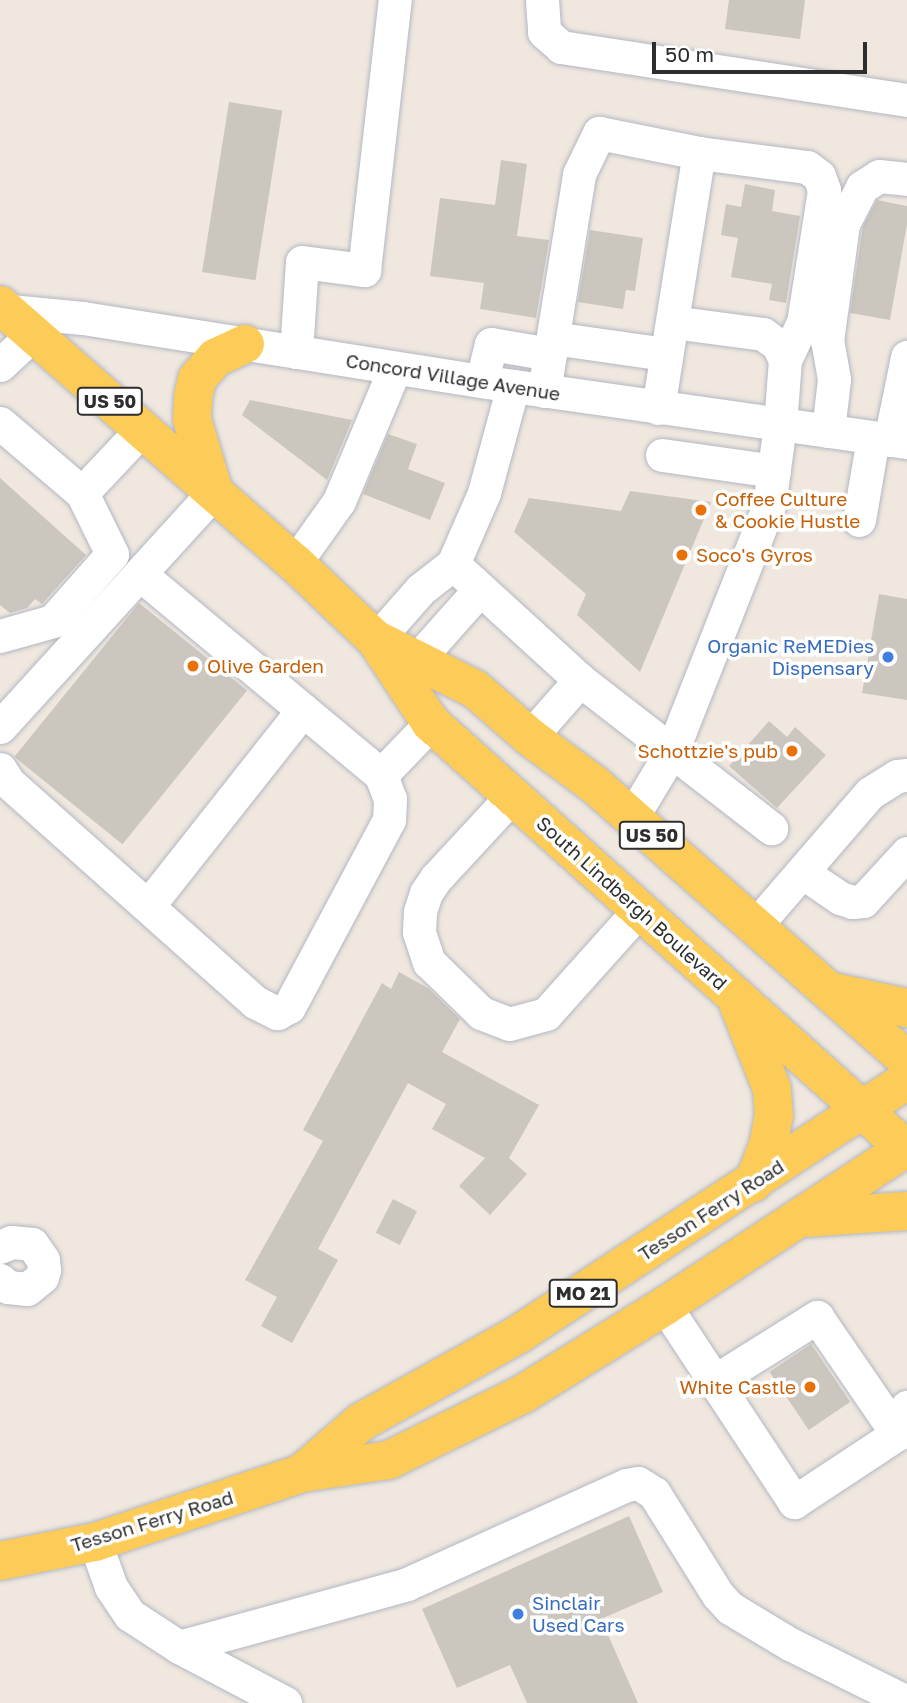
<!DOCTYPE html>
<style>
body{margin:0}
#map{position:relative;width:907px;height:1703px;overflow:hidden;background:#f0e8df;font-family:"Golos Text",sans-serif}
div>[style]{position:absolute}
.building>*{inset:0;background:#cbc6be;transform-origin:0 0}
.roads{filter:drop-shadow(0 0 2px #b3b7c2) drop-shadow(0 0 2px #b3b7c2)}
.minor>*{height:33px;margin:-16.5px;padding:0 16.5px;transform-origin:16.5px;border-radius:16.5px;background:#fff}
.major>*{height:38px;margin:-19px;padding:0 19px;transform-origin:19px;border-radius:19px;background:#fdcb57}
.dots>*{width:19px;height:19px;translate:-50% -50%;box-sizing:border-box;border:4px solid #fff;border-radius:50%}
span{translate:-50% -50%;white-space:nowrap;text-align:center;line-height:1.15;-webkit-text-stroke:7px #fff;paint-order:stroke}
.shield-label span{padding:2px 5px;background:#fff;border:2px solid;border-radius:5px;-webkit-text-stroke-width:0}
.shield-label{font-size:18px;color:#2e2e2e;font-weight:700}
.street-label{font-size:19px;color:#2e2e2e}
.food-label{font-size:19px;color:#c56008}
.left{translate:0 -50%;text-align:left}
.right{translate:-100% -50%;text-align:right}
.shop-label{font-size:19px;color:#366cbe}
.scale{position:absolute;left:652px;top:42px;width:215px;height:32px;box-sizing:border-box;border:4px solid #2e2e2e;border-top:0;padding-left:9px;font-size:21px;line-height:24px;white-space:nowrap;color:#2e2e2e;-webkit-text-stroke:5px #fff;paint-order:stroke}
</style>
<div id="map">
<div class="building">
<i style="clip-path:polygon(729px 0,805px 0,800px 39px,725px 29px)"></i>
<i style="left:229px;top:102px;width:54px;height:172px;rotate:9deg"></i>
<i style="clip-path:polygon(501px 160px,527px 164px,517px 236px,549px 240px,536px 318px,480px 309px,484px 283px,430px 276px,440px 198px,495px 205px)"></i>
<i style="clip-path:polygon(745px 184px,775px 190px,772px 211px,800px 216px,786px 303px,769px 300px,772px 284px,731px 277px,738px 238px,721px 235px,726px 204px,741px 207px)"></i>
<i style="clip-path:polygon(877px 200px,907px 206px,907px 224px,890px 320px,850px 313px,863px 226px)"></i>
<i style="clip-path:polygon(590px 230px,643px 238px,635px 291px,626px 290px,623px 309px,578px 302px)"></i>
<i style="clip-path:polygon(250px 400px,352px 420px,327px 480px,242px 415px)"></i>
<i style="clip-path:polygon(388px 434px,417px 444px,408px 469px,445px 483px,430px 520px,363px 494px)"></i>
<i style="clip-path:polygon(0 478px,86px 555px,42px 604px,35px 599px,27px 608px,10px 613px,0 605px)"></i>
<i style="clip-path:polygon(630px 491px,711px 502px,640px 672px,577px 615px,586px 594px,514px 532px,529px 498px,621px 511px)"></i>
<i style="clip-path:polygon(879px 594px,907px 599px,907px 700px,862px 693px)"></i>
<i style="left:139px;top:603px;width:139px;height:198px;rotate:39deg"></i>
<i style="clip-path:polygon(769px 721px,787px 737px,795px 727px,826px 755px,777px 808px,729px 766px)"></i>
<i style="clip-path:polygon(399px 972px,428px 988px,460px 1019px,442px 1052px,539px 1105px,509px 1158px,527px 1174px,490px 1215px,459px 1186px,485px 1158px,432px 1129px,446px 1104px,408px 1083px,318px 1249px,338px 1260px,292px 1343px,261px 1326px,277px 1297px,245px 1280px,323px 1141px,303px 1130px,382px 983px,391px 989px)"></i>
<i style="left:393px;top:1199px;width:27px;height:38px;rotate:27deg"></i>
<i style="left:811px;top:1344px;width:70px;height:50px;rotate:56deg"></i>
<i style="clip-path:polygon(629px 1516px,663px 1592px,601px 1619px,638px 1703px,527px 1703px,510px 1665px,457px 1688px,422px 1609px)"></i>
</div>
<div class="roads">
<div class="minor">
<i style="left:542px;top:0;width:32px;rotate:86deg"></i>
<i style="left:544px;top:32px;width:23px;rotate:41deg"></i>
<i style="left:561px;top:47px;width:350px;rotate:8.7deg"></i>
<i style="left:0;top:310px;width:83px;rotate:5.5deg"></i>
<i style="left:83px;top:318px;width:435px;rotate:9deg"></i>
<i style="left:513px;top:386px;width:398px;rotate:8.1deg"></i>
<i style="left:672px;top:322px;width:92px;rotate:7.5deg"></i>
<i style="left:763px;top:334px;width:19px;rotate:36deg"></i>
<i style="left:778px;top:345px;width:17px;rotate:65deg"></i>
<i style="left:553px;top:338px;width:114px;rotate:8.1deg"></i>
<i style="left:296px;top:352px;width:90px;rotate:-86.2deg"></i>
<i style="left:302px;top:262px;width:63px;rotate:7.4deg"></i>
<i style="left:364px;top:270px;width:272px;rotate:-83.5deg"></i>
<i style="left:0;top:365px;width:45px;rotate:-43.2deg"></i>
<i style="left:482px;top:380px;width:37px;rotate:-76deg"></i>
<i style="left:491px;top:344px;width:60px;rotate:9.6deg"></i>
<i style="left:513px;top:386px;width:111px;rotate:105.2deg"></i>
<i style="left:484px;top:493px;width:77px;rotate:113.6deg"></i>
<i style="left:453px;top:564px;width:172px;rotate:42.4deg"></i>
<i style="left:580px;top:680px;width:242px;rotate:37.8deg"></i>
<i style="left:544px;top:391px;width:220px;rotate:-80.8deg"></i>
<i style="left:579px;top:174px;width:46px;rotate:-64deg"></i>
<i style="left:599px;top:133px;width:102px;rotate:11.3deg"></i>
<i style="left:699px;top:153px;width:109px;rotate:7.4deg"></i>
<i style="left:807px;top:167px;width:15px;rotate:37deg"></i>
<i style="left:819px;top:176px;width:15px;rotate:70deg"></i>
<i style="left:824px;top:190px;width:134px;rotate:99deg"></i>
<i style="left:803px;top:322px;width:42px;rotate:115.3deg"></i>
<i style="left:785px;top:360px;width:65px;rotate:94.4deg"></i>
<i style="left:780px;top:425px;width:81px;rotate:97.8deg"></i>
<i style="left:769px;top:505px;width:262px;rotate:111.5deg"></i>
<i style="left:673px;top:749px;width:79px;rotate:121.1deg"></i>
<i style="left:658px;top:408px;width:258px;rotate:-80.9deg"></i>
<i style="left:0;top:423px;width:108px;rotate:40.5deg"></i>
<i style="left:82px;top:493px;width:68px;rotate:63.8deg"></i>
<i style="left:112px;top:554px;width:89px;rotate:131.4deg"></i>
<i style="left:53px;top:621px;width:55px;rotate:164.2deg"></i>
<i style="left:828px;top:431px;width:52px;rotate:-83.4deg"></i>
<i style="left:834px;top:379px;width:39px;rotate:-100deg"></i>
<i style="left:827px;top:341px;width:118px;rotate:-82.2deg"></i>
<i style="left:843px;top:224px;width:42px;rotate:-62.8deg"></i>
<i style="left:862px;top:187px;width:20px;rotate:-33deg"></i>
<i style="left:879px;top:176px;width:28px;rotate:6deg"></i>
<i style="left:890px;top:440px;width:85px;rotate:-78.4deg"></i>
<i style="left:662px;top:455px;width:113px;rotate:8.1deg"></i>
<i style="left:82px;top:493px;width:88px;rotate:-46.8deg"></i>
<i style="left:859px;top:520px;width:83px;rotate:-80.3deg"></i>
<i style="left:295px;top:563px;width:76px;rotate:-54.6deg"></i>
<i style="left:339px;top:501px;width:144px;rotate:-67.2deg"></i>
<i style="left:376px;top:640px;width:68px;rotate:-48.6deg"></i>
<i style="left:421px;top:589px;width:41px;rotate:-38deg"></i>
<i style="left:417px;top:660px;width:95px;rotate:-48.4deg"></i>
<i style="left:0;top:727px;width:318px;rotate:-47.7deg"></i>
<i style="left:530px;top:737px;width:76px;rotate:-48.7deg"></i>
<i style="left:0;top:769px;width:15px;rotate:58deg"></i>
<i style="left:8px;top:782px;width:331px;rotate:41.7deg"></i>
<i style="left:255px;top:1002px;width:25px;rotate:27deg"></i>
<i style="left:277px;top:1013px;width:13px;rotate:-27deg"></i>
<i style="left:289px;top:1007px;width:212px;rotate:-61.9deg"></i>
<i style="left:389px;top:820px;width:21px;rotate:-87deg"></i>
<i style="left:390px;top:799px;width:26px;rotate:-111deg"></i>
<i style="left:381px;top:775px;width:314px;rotate:-140.2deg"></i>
<i style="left:381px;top:775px;width:72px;rotate:-46.1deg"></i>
<i style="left:512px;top:796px;width:112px;rotate:132.8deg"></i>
<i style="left:436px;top:878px;width:18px;rotate:124deg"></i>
<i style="left:426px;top:893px;width:20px;rotate:108deg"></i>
<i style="left:420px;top:912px;width:20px;rotate:93deg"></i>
<i style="left:419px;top:932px;width:32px;rotate:72deg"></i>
<i style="left:429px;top:962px;width:73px;rotate:44.4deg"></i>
<i style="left:481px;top:1013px;width:30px;rotate:21deg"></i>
<i style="left:509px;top:1024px;width:38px;rotate:-15deg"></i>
<i style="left:546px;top:1014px;width:140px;rotate:-48.2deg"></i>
<i style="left:802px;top:872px;width:46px;rotate:34.4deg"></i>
<i style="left:840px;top:898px;width:13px;rotate:18deg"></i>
<i style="left:852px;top:902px;width:11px;rotate:-5deg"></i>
<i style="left:863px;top:901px;width:65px;rotate:-47.5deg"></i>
<i style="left:148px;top:906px;width:250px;rotate:-51.7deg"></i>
<i style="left:756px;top:925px;width:174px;rotate:-49.2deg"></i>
<i style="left:870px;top:793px;width:32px;rotate:-32deg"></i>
<i style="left:897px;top:776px;width:10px;rotate:-6deg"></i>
<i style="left:0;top:1247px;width:12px;rotate:-24deg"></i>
<i style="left:11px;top:1242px;width:21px;rotate:5deg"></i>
<i style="left:32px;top:1244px;width:19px;rotate:55deg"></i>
<i style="left:43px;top:1260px;width:10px;rotate:84deg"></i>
<i style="left:44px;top:1270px;width:7px;rotate:106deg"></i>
<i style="left:42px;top:1277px;width:19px;rotate:141deg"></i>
<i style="left:27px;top:1289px;width:19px;rotate:-174deg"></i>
<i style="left:8px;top:1287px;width:11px;rotate:-139deg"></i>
<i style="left:665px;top:1306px;width:235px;rotate:56.6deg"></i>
<i style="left:794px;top:1502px;width:123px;rotate:-33.4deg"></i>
<i style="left:897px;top:1434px;width:29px;rotate:-70deg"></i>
<i style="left:713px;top:1382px;width:123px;rotate:-32deg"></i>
<i style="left:817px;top:1317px;width:142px;rotate:55.6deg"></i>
<i style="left:95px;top:1542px;width:48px;rotate:70.4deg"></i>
<i style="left:111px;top:1587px;width:34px;rotate:56deg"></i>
<i style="left:130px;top:1615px;width:59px;rotate:33.1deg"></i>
<i style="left:179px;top:1647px;width:120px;rotate:27.8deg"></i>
<i style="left:179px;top:1647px;width:237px;rotate:-15.4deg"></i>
<i style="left:407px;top:1584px;width:240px;rotate:-24.3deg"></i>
<i style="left:626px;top:1485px;width:12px;rotate:-9deg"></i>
<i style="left:638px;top:1483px;width:19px;rotate:32deg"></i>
<i style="left:654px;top:1493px;width:120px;rotate:57.9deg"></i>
<i style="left:718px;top:1595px;width:18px;rotate:47deg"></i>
<i style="left:730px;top:1608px;width:70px;rotate:31deg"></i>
<i style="left:790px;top:1644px;width:131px;rotate:26.4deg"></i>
</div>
<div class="major">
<i style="left:0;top:305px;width:392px;rotate:41.2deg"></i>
<i style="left:295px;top:563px;width:112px;rotate:43.5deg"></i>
<i style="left:376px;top:640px;width:100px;rotate:56.5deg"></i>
<i style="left:431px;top:723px;width:639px;rotate:41.89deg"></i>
<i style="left:214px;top:492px;width:76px;rotate:-106.8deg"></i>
<i style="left:192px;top:419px;width:22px;rotate:-87deg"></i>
<i style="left:193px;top:397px;width:18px;rotate:-77deg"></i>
<i style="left:197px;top:379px;width:28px;rotate:-49deg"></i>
<i style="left:215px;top:358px;width:33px;rotate:-25deg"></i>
<i style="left:379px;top:641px;width:107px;rotate:26.6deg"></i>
<i style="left:475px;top:689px;width:73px;rotate:41.1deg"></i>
<i style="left:530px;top:737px;width:81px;rotate:36.4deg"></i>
<i style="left:595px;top:785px;width:416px;rotate:41.4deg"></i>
<i style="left:834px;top:992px;width:75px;rotate:12.4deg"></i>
<i style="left:738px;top:1003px;width:92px;rotate:68.4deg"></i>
<i style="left:772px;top:1089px;width:26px;rotate:86deg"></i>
<i style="left:774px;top:1115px;width:32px;rotate:101deg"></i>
<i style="left:768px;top:1146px;width:40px;rotate:112deg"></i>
<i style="left:804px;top:1218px;width:103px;rotate:-3.9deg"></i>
<i style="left:302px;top:1473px;width:78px;rotate:-40.8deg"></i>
<i style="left:361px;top:1422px;width:181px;rotate:-29.1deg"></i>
<i style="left:519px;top:1334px;width:464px;rotate:-33.2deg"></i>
<i style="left:0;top:1561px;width:97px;rotate:-11.3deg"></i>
<i style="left:95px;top:1542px;width:218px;rotate:-18.4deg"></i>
<i style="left:302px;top:1473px;width:88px;rotate:-8.5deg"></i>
<i style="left:389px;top:1460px;width:149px;rotate:-26.2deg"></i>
<i style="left:523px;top:1394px;width:167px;rotate:-31.8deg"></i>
<i style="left:665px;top:1306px;width:290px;rotate:-33.3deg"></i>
</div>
</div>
<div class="dots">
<i style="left:701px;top:510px;background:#e8710a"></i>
<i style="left:682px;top:555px;background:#e8710a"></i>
<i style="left:888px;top:657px;background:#3f7fe0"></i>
<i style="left:193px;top:666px;background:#e8710a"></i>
<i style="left:792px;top:751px;background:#e8710a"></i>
<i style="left:810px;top:1387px;background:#e8710a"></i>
<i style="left:518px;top:1614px;background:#3f7fe0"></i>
</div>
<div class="shield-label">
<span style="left:110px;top:401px">US 50</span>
<span style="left:652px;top:835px">US 50</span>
<span style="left:583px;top:1293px">MO 21</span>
</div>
<div class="street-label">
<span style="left:453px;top:377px;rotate:9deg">Concord Village Avenue</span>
<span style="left:632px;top:903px;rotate:42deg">South Lindbergh Boulevard</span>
<span style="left:711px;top:1210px;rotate:-33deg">Tesson Ferry Road</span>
<span style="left:152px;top:1521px;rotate:-17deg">Tesson Ferry Road</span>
</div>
<div class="food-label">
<span class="left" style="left:715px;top:510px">Coffee Culture<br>&amp; Cookie Hustle</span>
<span class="left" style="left:696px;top:555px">Soco's Gyros</span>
<span class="left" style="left:207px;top:666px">Olive Garden</span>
<span class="right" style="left:778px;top:751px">Schottzie's pub</span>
<span class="right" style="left:796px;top:1387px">White Castle</span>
</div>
<div class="shop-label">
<span class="right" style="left:874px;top:657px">Organic ReMEDies<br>Dispensary</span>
<span class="left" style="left:532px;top:1614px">Sinclair<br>Used Cars</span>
</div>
<div class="scale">50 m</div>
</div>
